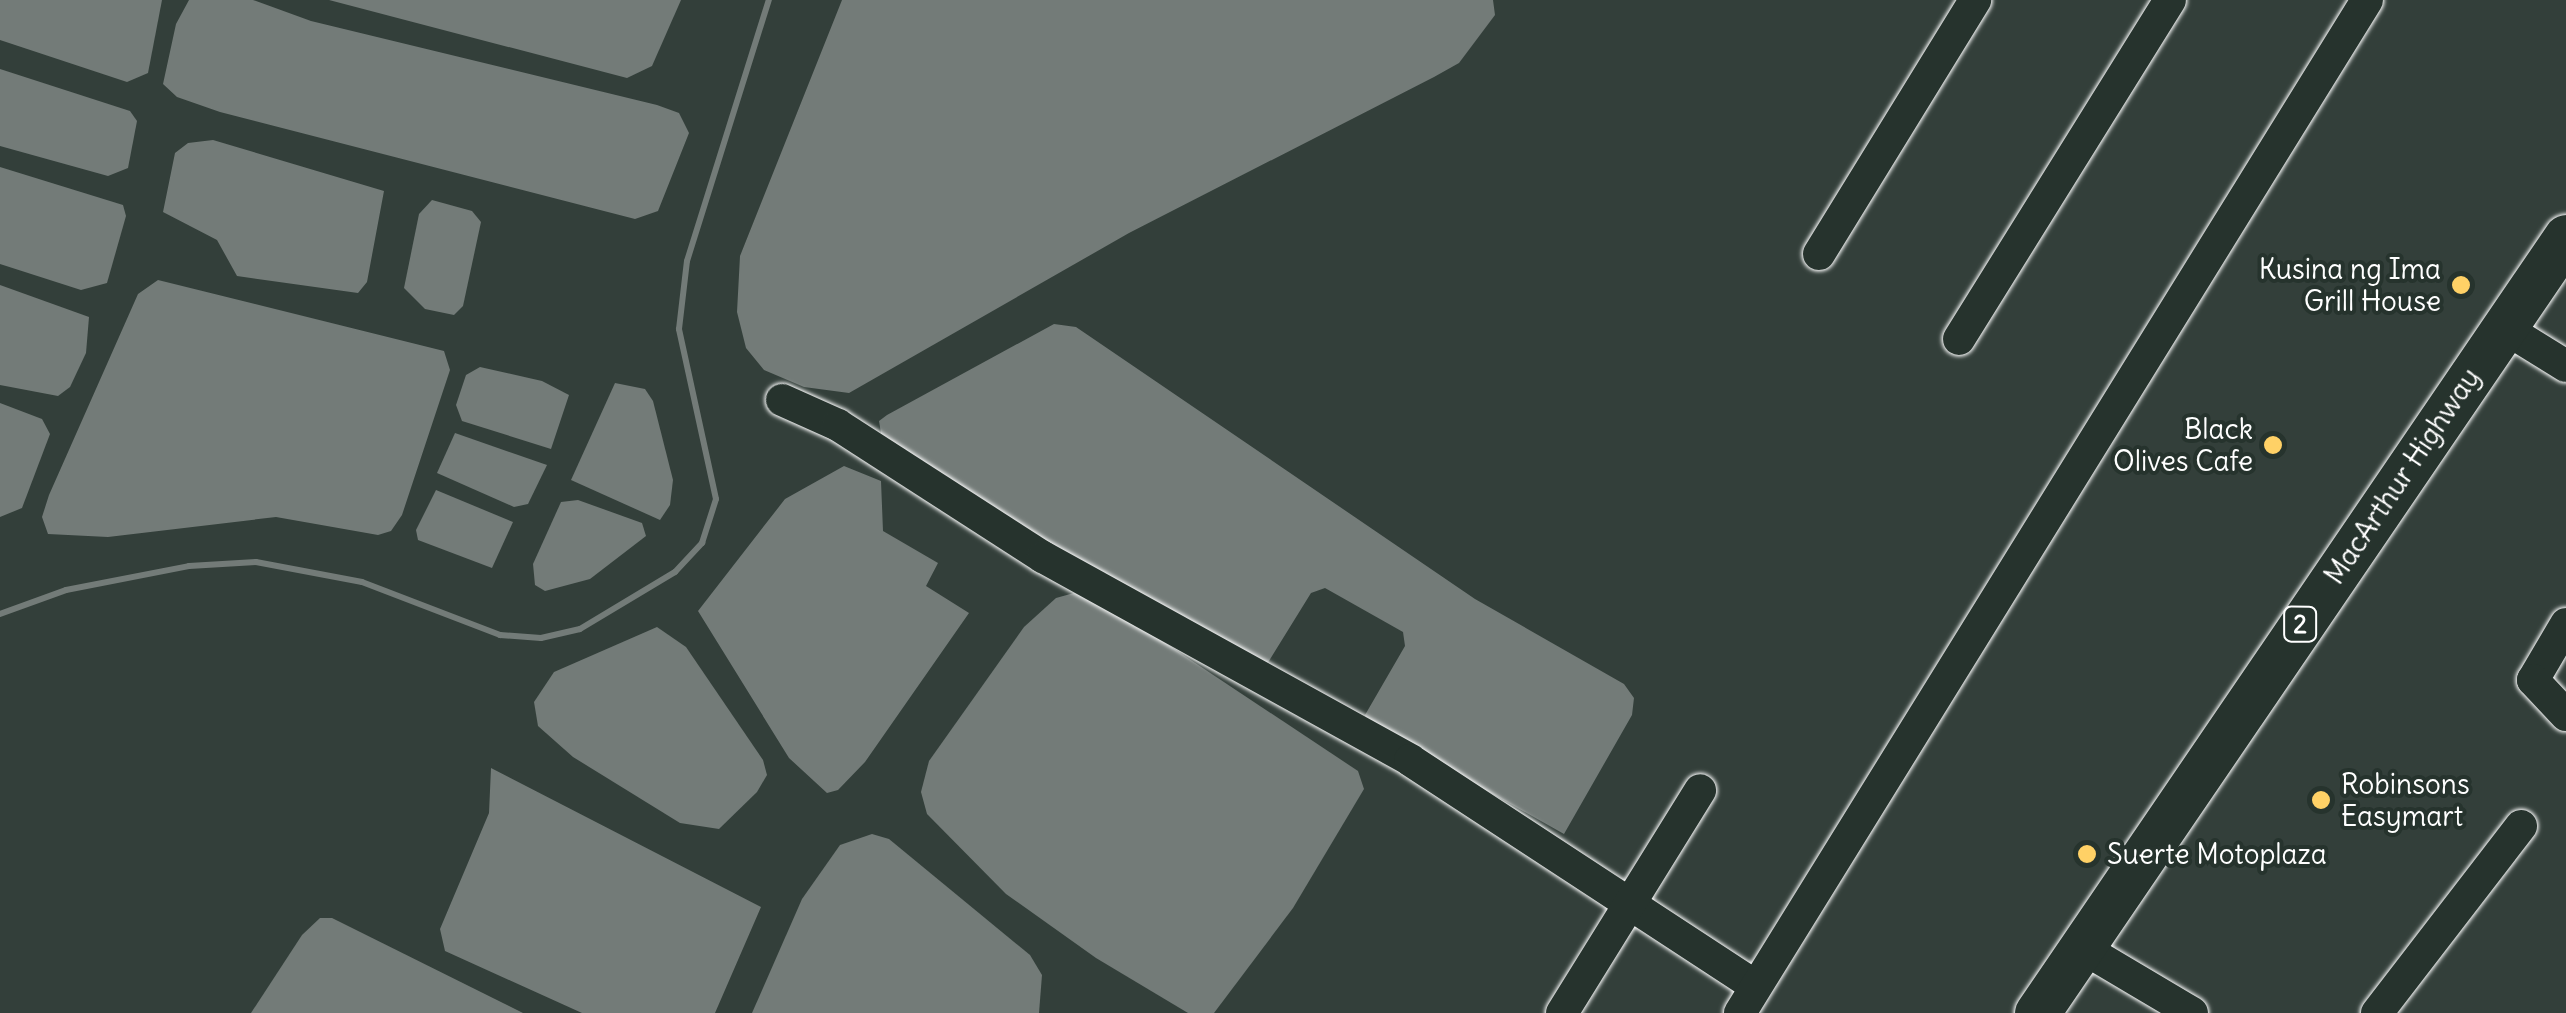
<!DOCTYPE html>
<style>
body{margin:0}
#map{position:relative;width:2566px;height:1013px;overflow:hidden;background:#333f3a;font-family:Delius,sans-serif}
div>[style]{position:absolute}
.water>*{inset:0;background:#737b78}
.stream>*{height:6px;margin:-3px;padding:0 3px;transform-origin:3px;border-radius:3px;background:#737b78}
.roads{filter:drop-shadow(0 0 2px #fff) drop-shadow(0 0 2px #fff)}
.minor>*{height:32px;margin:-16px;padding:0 16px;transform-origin:16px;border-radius:16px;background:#26332d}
.highway>*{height:45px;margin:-22.5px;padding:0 22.5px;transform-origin:22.5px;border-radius:22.5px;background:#26332d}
.dots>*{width:28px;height:28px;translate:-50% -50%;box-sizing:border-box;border:5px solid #26332d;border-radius:50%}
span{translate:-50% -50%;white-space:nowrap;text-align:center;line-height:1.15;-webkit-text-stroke:8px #26332d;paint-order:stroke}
.shield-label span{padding:2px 8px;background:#26332d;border:2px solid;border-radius:8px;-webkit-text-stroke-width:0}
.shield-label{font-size:25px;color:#fff;font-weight:700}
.poi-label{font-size:28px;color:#fff}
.right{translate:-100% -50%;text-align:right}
.left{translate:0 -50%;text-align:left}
.street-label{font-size:28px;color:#fff}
</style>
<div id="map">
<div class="water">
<i style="clip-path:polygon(0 0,162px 0,148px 73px,127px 82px,0 40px)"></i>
<i style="clip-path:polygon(189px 0,253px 0,311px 21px,657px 105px,679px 113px,689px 133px,658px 211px,635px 219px,220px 112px,177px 97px,163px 84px,176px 24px)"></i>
<i style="clip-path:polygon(329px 0,681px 0,652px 66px,627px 78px)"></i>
<i style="clip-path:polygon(842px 0,1493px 0,1495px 15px,1459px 63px,1434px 77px,1129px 233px,849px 393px,804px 387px,764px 370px,746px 348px,737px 312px,740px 256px)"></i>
<i style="clip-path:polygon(0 69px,130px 111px,137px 121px,128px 168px,108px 176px,0 146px)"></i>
<i style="clip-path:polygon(213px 140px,384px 191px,367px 282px,358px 293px,237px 276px,217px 240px,163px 212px,175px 153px,188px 143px)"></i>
<i style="clip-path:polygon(0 167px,123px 205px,126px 216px,107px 283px,81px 290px,0 264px)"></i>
<i style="clip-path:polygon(432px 200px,472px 211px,481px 222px,463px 306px,454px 315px,425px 309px,404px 288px,419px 214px)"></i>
<i style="clip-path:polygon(158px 280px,444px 351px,450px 370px,402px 515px,391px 531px,378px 535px,276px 517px,108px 537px,48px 534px,42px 517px,49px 495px,138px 294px)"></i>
<i style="clip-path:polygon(0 285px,89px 317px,86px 353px,70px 387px,58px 396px,0 385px)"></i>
<i style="clip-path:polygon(1054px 324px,1076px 327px,1475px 599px,1624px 684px,1634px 698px,1632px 715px,1564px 834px,1368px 724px,1365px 715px,1405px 646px,1403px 632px,1325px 588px,1311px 593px,1264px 669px,883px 445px,879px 421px,887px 415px)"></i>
<i style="clip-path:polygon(480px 367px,542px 381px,569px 395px,551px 449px,462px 421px,456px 405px,466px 375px)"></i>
<i style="clip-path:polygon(615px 383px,645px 389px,653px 401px,673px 480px,670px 505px,660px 520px,571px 480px)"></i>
<i style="clip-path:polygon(0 403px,42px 419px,50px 434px,22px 508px,0 517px)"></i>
<i style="clip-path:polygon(455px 433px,547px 465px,528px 504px,514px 507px,437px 473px)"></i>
<i style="clip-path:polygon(844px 466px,881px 481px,883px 531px,938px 563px,926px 586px,969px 613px,865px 762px,838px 790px,827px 793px,789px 758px,698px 611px,785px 499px)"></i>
<i style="clip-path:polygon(436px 490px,513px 522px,492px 568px,418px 540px,416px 530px)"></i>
<i style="clip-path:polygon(578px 500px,642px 523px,646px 536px,590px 579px,545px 591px,535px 585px,533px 564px,561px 502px)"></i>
<i style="clip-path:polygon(1074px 593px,1096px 597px,1358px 771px,1364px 789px,1293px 908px,1214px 1013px,1188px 1013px,1096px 958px,1006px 894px,927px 814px,921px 792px,929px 761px,1024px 627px,1056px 598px)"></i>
<i style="clip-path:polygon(657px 627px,686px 647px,763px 760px,767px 775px,757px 792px,719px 829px,680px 823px,573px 757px,538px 726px,534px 702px,554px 672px)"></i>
<i style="clip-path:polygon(491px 768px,761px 907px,715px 1013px,582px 1013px,445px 951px,440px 929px,489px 813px)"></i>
<i style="clip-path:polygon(872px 834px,889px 839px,1030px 955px,1042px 975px,1039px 1013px,752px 1013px,802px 899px,840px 845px)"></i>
<i style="clip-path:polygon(320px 918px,332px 918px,523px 1013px,251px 1013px,302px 935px)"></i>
</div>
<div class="stream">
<i style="left:0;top:614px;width:70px;rotate:-20deg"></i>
<i style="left:66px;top:590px;width:125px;rotate:-11deg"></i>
<i style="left:189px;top:566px;width:67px;rotate:-3.4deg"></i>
<i style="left:256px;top:562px;width:108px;rotate:10.7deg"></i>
<i style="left:362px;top:582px;width:148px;rotate:21deg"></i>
<i style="left:500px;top:635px;width:41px;rotate:4.2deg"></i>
<i style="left:541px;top:638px;width:40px;rotate:-13deg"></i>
<i style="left:580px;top:629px;width:111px;rotate:-31deg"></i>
<i style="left:675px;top:572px;width:40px;rotate:-47deg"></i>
<i style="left:702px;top:543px;width:46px;rotate:-72.3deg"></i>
<i style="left:716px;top:499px;width:174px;rotate:-102.3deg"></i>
<i style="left:679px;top:329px;width:68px;rotate:-83.3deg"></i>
<i style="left:687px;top:261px;width:274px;rotate:-72.6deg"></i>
</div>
<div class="roads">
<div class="minor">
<i style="left:1819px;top:254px;width:298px;rotate:-58.4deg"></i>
<i style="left:2503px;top:327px;width:74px;rotate:31.8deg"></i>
<i style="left:1959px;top:339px;width:399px;rotate:-58.1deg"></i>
<i style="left:782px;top:400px;width:61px;rotate:24.1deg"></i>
<i style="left:838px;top:425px;width:244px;rotate:32.8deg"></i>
<i style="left:1043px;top:557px;width:419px;rotate:28.9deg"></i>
<i style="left:1410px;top:760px;width:412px;rotate:33.2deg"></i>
<i style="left:2566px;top:624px;width:65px;rotate:120.5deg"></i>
<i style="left:2533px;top:680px;width:48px;rotate:46.7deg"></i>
<i style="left:2081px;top:947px;width:129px;rotate:30.7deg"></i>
<i style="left:1562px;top:1013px;width:262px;rotate:-58.2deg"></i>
<i style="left:1740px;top:1013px;width:1191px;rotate:-58.24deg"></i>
<i style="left:2377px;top:1013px;width:236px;rotate:-52.4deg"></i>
</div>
<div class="highway">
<i style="left:2037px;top:1013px;width:939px;rotate:-55.72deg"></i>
</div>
</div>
<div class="dots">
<i style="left:2461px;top:285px;background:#ffd166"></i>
<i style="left:2273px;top:445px;background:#ffd166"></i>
<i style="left:2321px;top:800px;background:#ffd166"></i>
<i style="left:2087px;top:854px;background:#ffd166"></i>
</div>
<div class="shield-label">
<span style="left:2300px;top:624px">2</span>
</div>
<div class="poi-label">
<span class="right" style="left:2441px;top:285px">Kusina ng Ima<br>Grill House</span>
<span class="right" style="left:2253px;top:445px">Black<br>Olives Cafe</span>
<span class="left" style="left:2341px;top:800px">Robinsons<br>Easymart</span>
<span class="left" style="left:2107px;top:854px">Suerte Motoplaza</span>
</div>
<div class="street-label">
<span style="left:2402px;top:476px;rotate:-56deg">MacArthur Highway</span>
</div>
</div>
